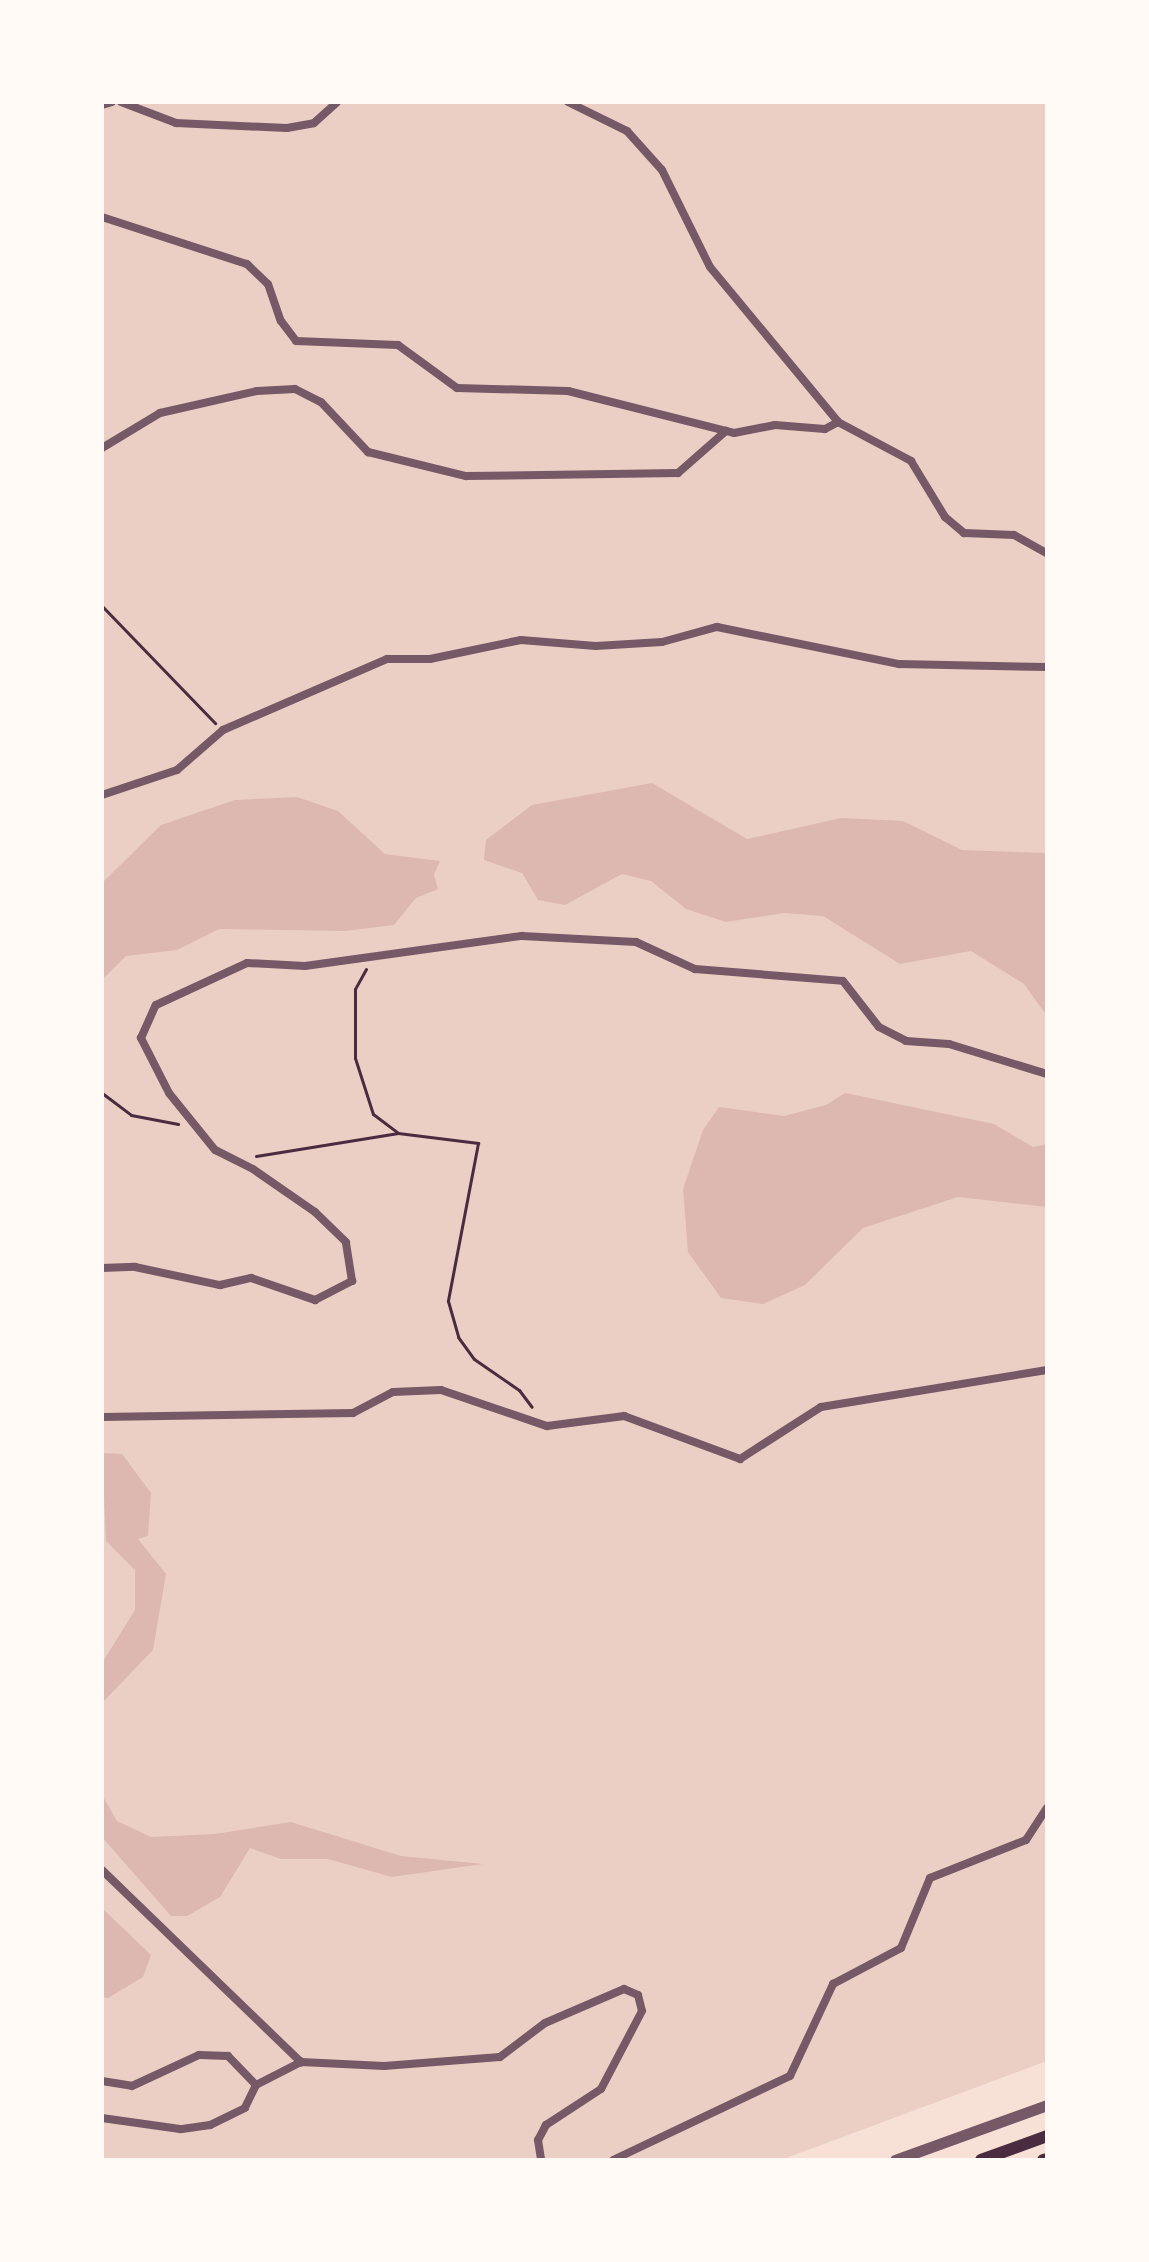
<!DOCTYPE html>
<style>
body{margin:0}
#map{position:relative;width:1149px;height:2262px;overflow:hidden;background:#f7e1d7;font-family:Montserrat,sans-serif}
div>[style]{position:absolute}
.green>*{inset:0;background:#ebcfc5}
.water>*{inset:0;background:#dcb8b0}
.path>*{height:3px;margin:-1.5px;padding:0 1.5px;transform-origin:1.5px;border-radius:1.5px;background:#4a2c40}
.minor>*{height:8px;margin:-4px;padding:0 4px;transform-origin:4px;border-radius:4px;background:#755966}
.tertiary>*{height:11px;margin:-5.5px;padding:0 5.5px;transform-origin:5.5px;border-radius:5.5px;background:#755966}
.secondary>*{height:12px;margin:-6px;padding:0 6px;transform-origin:6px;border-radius:6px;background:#4a2c40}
span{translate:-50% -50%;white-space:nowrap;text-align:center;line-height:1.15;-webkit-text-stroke:8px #fffaf5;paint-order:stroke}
.frame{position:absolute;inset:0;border:104px solid #fffaf5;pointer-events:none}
</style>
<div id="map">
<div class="green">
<i style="clip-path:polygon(102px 102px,1047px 102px,1047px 2061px,781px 2160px,102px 2160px)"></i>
</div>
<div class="water">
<i style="clip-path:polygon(652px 783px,747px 839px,841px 818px,903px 821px,962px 850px,1047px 853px,1047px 1016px,1024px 984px,971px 951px,900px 964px,823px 916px,784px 913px,726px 922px,686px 909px,651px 881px,622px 874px,565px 905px,538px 900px,522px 873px,484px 860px,486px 840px,532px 805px)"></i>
<i style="clip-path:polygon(297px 797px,338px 811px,385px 854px,440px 861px,434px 875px,438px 889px,416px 898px,394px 925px,345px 931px,219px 929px,177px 950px,126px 956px,102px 980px,102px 883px,161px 825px,235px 800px)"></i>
<i style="clip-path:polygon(845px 1093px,994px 1124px,1033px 1147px,1047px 1144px,1047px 1207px,958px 1197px,863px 1228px,805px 1285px,763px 1304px,721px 1298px,688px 1252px,683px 1189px,703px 1130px,719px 1107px,784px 1116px,826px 1105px)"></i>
<i style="clip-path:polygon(102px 1453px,122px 1454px,151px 1493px,148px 1536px,138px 1539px,166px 1574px,153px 1650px,102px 1703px,102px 1663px,135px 1610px,135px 1570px,106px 1541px)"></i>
<i style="clip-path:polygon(102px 1795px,117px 1821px,151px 1837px,215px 1834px,291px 1822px,401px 1856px,483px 1864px,392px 1877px,328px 1859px,281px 1859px,250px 1848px,220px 1897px,187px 1916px,171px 1916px,102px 1837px)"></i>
<i style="clip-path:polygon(102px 1908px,151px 1955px,143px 1977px,108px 1998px,102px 1997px)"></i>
</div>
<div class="path">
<i style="left:102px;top:606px;width:163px;rotate:46deg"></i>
<i style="left:366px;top:969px;width:23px;rotate:119deg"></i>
<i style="left:355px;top:989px;width:69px;rotate:90deg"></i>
<i style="left:355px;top:1058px;width:59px;rotate:72.2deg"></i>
<i style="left:373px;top:1114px;width:31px;rotate:37deg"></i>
<i style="left:398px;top:1133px;width:81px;rotate:7.1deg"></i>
<i style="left:478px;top:1143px;width:161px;rotate:100.8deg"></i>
<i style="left:448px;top:1301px;width:37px;rotate:74deg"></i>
<i style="left:458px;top:1337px;width:27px;rotate:54deg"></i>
<i style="left:474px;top:1359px;width:55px;rotate:34.6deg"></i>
<i style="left:519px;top:1390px;width:21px;rotate:53deg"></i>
<i style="left:102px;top:1093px;width:36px;rotate:37deg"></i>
<i style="left:131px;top:1115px;width:48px;rotate:10.8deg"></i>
<i style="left:256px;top:1156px;width:144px;rotate:-9.2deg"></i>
</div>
<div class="minor">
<i style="left:121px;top:102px;width:59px;rotate:20.9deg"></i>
<i style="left:176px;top:123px;width:111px;rotate:2.6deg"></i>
<i style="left:287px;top:128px;width:27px;rotate:-10deg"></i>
<i style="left:314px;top:123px;width:31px;rotate:-42deg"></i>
<i style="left:568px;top:102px;width:66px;rotate:26.2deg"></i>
<i style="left:627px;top:131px;width:52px;rotate:48.1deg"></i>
<i style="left:662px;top:170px;width:108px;rotate:63.7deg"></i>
<i style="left:710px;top:267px;width:201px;rotate:50.4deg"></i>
<i style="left:838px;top:422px;width:83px;rotate:28.1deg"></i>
<i style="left:911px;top:461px;width:66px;rotate:58.7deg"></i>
<i style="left:945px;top:517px;width:25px;rotate:40deg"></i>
<i style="left:964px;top:533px;width:50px;rotate:2.3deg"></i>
<i style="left:1014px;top:535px;width:38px;rotate:29deg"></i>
<i style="left:102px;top:105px;width:10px;rotate:-17deg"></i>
<i style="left:102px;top:217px;width:152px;rotate:18deg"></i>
<i style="left:247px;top:264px;width:29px;rotate:44deg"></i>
<i style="left:268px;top:284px;width:39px;rotate:71deg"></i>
<i style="left:281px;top:321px;width:25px;rotate:53deg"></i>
<i style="left:296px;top:341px;width:102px;rotate:2.2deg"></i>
<i style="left:398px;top:345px;width:73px;rotate:36.1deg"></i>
<i style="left:457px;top:388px;width:111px;rotate:1.5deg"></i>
<i style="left:568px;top:391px;width:171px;rotate:14.2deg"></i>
<i style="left:734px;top:433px;width:42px;rotate:-11deg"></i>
<i style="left:775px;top:425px;width:50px;rotate:4.6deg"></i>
<i style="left:825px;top:429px;width:15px;rotate:-28deg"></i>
<i style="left:102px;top:448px;width:68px;rotate:-31.1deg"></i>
<i style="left:160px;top:413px;width:99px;rotate:-12.8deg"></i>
<i style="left:257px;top:391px;width:38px;rotate:-3deg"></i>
<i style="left:295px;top:389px;width:29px;rotate:27deg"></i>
<i style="left:321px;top:402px;width:69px;rotate:46.8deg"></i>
<i style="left:368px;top:452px;width:101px;rotate:13.8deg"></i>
<i style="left:466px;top:476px;width:212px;rotate:-0.8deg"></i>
<i style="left:678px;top:473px;width:64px;rotate:-41.2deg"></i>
<i style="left:102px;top:795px;width:79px;rotate:-18.4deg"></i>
<i style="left:177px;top:770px;width:61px;rotate:-41deg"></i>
<i style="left:223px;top:730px;width:179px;rotate:-23.4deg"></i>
<i style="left:387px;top:659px;width:43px"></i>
<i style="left:430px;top:659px;width:93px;rotate:-11.8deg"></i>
<i style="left:521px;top:640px;width:75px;rotate:4.6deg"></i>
<i style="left:596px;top:646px;width:66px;rotate:-3.5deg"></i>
<i style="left:662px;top:642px;width:57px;rotate:-15.3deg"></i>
<i style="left:717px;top:627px;width:186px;rotate:11.5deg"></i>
<i style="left:899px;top:664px;width:148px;rotate:1.2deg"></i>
<i style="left:102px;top:1268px;width:33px;rotate:-2deg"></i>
<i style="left:135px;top:1267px;width:87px;rotate:12deg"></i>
<i style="left:220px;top:1285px;width:32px;rotate:-13deg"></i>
<i style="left:251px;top:1278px;width:68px;rotate:19deg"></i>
<i style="left:315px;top:1300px;width:42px;rotate:-27.2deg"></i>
<i style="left:352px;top:1281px;width:39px;rotate:-99deg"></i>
<i style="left:346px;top:1242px;width:43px;rotate:-135.9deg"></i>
<i style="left:315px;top:1212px;width:75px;rotate:-145.3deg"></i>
<i style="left:253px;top:1169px;width:42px;rotate:-153.4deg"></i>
<i style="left:215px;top:1150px;width:73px;rotate:-128.9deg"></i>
<i style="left:169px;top:1093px;width:62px;rotate:-117deg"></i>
<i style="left:141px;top:1038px;width:36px;rotate:-66deg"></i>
<i style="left:156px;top:1005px;width:100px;rotate:-24.8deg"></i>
<i style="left:247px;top:963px;width:58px;rotate:3deg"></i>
<i style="left:305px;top:966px;width:219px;rotate:-7.9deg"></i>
<i style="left:522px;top:936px;width:114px;rotate:3deg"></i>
<i style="left:636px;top:942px;width:65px;rotate:24.6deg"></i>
<i style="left:695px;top:969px;width:148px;rotate:4.6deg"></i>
<i style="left:843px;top:981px;width:58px;rotate:52deg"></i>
<i style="left:879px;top:1027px;width:30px;rotate:27deg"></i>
<i style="left:906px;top:1041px;width:43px;rotate:4deg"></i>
<i style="left:949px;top:1044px;width:102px;rotate:17deg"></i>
<i style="left:102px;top:1417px;width:251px;rotate:-0.9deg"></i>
<i style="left:353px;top:1413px;width:45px;rotate:-27.7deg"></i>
<i style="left:393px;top:1392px;width:48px;rotate:-2.4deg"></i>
<i style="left:441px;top:1390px;width:112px;rotate:18.8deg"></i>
<i style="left:547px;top:1426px;width:78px;rotate:-7.4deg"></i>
<i style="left:624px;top:1416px;width:124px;rotate:20.3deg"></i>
<i style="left:740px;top:1459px;width:96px;rotate:-32.7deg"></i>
<i style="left:821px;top:1407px;width:229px;rotate:-9.3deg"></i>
<i style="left:102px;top:1870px;width:277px;rotate:44deg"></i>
<i style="left:301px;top:2062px;width:83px;rotate:2.8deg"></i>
<i style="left:384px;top:2066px;width:116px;rotate:-4.4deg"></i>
<i style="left:500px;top:2057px;width:56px;rotate:-37.1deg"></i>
<i style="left:545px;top:2023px;width:86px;rotate:-23.3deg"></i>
<i style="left:624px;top:1989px;width:15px;rotate:23deg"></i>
<i style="left:638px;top:1995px;width:16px;rotate:76deg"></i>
<i style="left:642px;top:2011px;width:88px;rotate:117.7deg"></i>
<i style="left:601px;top:2089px;width:66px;rotate:146.8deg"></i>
<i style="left:546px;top:2125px;width:17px;rotate:118deg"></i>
<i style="left:538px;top:2140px;width:20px;rotate:81deg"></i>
<i style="left:102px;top:2081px;width:30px;rotate:9deg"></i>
<i style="left:132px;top:2086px;width:74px;rotate:-24.8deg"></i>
<i style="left:199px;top:2055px;width:29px;rotate:2deg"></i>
<i style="left:228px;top:2056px;width:40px;rotate:46deg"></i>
<i style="left:256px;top:2085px;width:25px;rotate:116deg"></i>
<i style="left:245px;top:2108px;width:39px;rotate:154deg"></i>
<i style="left:210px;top:2125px;width:30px;rotate:172deg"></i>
<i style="left:180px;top:2129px;width:79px;rotate:-172deg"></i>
<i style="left:256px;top:2085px;width:51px;rotate:-27.1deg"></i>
<i style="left:613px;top:2160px;width:196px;rotate:-25.4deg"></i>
<i style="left:790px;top:2076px;width:102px;rotate:-64.9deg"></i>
<i style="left:833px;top:1984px;width:77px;rotate:-27.9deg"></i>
<i style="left:901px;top:1948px;width:76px;rotate:-67.5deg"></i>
<i style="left:930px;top:1878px;width:103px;rotate:-21.6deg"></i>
<i style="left:1026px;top:1840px;width:38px;rotate:-57deg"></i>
</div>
<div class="tertiary">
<i style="left:895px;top:2160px;width:162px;rotate:-19.9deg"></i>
</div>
<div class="secondary">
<i style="left:981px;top:2160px;width:70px;rotate:-20deg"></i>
<i style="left:1043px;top:2160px;width:4px;rotate:-14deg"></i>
</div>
<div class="frame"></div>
</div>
